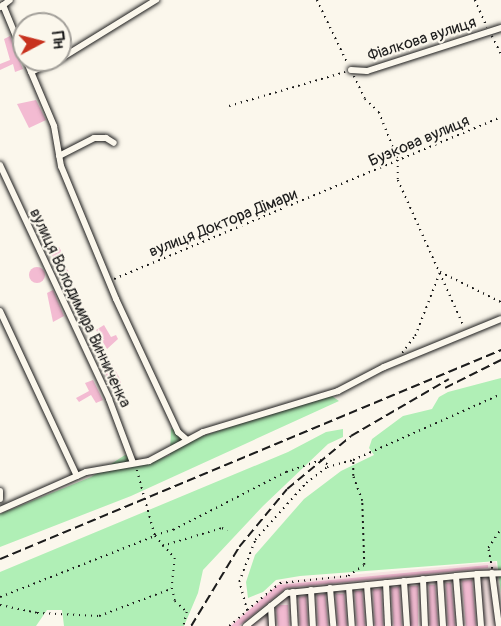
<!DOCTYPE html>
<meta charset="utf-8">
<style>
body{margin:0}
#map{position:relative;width:501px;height:626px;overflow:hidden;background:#fbf7ec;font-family:Pangolin,sans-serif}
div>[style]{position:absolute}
.built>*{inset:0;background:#f9e5e4}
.green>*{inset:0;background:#b0efb6}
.building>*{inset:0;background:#f3bbd2;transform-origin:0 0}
.round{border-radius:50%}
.path>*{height:1.5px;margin-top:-0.75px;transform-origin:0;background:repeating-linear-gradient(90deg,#1c1c1c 0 1.5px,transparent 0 6px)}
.roads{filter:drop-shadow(0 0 2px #1c1c1c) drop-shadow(0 0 2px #1c1c1c)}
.minor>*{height:6px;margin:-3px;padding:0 3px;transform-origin:3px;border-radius:3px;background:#fbf7ec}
.rail>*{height:1.5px;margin-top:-0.75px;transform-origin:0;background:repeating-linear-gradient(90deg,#1c1c1c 0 9px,transparent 0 13.5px)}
span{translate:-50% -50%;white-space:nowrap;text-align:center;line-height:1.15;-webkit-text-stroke:4.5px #fbf7ec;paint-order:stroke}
.street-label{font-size:16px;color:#1c1c1c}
.north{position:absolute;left:12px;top:12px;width:60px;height:60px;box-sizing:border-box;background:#fbf7ec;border:2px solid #a29f99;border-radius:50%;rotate:83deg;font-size:16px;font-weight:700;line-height:24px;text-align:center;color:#1c1c1c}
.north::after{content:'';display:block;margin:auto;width:21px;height:27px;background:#c8321e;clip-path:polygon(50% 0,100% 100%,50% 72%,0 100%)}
</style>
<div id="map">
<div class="built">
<i style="clip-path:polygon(496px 562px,501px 626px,228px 626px,281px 581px)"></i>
</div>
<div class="green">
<i style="clip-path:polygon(501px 378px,501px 593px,497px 561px,300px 576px,276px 580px,263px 592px,248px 598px,246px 582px,255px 555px,304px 499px,341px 471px,374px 455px,369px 448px,372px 439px,403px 416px,432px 409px,439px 397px,448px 392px)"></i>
<i style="clip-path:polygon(329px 394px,339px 401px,131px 496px,0 547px,0 514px,91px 477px,125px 455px,143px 465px,170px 455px,171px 428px,194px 439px)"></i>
<i style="clip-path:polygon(343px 429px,343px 437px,328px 444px,263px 506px,203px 570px,198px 593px,184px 626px,64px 626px,62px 610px,47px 610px,36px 626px,0 626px,0 572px,288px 452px,326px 432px)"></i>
</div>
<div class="building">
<i style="clip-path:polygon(10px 36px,23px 69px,15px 72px,13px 64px,0 70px,0 64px,10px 60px,4px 39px)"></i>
<i style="clip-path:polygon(36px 100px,46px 120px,29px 128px,17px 104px)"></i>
<i style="clip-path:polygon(59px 247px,63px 254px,59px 256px,70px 274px,64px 277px,55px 266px,51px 250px)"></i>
<i class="round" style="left:29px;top:267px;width:16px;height:16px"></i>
<i style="clip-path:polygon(53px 290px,64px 316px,53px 322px,47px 293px)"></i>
<i style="clip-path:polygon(104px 325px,111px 337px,116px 335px,118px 339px,107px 349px,96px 330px)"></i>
<i style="clip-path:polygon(104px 349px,121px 381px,121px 387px,112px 390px,97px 352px)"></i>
<i style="clip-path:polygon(93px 380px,103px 400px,96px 403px,91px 395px,79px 402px,76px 398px,89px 391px,85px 383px)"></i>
<i style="clip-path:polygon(488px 565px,488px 568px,286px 588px,239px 626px,231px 626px,278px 585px)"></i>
<i style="left:472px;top:580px;width:46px;height:10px;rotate:85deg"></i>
<i style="clip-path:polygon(446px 583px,451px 583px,455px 626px,448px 626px)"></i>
<i style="clip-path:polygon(429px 585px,435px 585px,438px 626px,430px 626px)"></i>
<i style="left:410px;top:586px;width:8px;height:40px"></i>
<i style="left:399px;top:587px;width:39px;height:8px;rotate:86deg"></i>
<i style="left:381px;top:589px;width:37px;height:8px;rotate:87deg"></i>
<i style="clip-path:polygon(355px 591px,362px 591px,365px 626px,357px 626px)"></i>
<i style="clip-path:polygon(325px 594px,328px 626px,318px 626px,317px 595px)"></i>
<i style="clip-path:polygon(336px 594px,344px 594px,347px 626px,338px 626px)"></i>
<i style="clip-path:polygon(306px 596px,308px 626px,300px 626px,299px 597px)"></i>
<i style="clip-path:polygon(280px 605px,288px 605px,289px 626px,278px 626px,276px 608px)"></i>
</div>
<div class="path">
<i style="left:317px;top:0;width:71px;rotate:64.2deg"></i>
<i style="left:475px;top:0;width:30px;rotate:66deg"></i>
<i style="left:492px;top:36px;width:20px;rotate:63deg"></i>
<i style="left:354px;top:76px;width:25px;rotate:64deg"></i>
<i style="left:365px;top:99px;width:19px;rotate:43deg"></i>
<i style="left:379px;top:112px;width:52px;rotate:68.4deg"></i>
<i style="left:398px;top:160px;width:20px;rotate:90deg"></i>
<i style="left:398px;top:180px;width:161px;rotate:65.8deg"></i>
<i style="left:229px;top:106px;width:121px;rotate:-16.3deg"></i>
<i style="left:114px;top:279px;width:420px;rotate:-22.7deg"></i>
<i style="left:402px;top:353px;width:21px;rotate:-53deg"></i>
<i style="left:415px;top:336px;width:69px;rotate:-68.7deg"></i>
<i style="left:440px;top:272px;width:68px;rotate:26.2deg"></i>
<i style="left:137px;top:470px;width:68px;rotate:74.7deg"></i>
<i style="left:155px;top:536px;width:30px;rotate:48deg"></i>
<i style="left:175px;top:558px;width:30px;rotate:96deg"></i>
<i style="left:172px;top:588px;width:13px;rotate:77deg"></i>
<i style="left:175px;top:601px;width:16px;rotate:43deg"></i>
<i style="left:187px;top:612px;width:13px;rotate:103deg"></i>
<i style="left:155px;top:535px;width:19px;rotate:-16deg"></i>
<i style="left:173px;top:530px;width:127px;rotate:-27.2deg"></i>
<i style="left:286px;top:472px;width:37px;rotate:-19deg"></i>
<i style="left:321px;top:460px;width:11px;rotate:34deg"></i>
<i style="left:162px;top:546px;width:63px;rotate:-16.7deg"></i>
<i style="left:222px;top:528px;width:6px;rotate:31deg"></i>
<i style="left:492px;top:569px;width:21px;rotate:-101deg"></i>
<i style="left:488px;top:548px;width:23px;rotate:-56deg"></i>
<i style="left:0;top:597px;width:167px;rotate:-21.5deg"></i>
<i style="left:0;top:605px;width:38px;rotate:12deg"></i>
<i style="left:37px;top:613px;width:62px;rotate:2.8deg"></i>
<i style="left:99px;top:616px;width:77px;rotate:-20.6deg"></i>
<i style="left:247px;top:610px;width:43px;rotate:-39.3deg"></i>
<i style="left:280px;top:583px;width:68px;rotate:-5.9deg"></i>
<i style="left:348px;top:576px;width:19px;rotate:-35deg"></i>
<i style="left:364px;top:565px;width:64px;rotate:-91.8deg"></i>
<i style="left:362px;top:501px;width:27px;rotate:-110deg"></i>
<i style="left:353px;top:476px;width:16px;rotate:-90deg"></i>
<i style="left:229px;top:626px;width:23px;rotate:-40deg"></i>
<i style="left:247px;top:611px;width:30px;rotate:-105deg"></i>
<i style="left:239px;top:582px;width:45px;rotate:-69.1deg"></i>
<i style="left:255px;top:540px;width:76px;rotate:-48.2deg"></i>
<i style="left:306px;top:483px;width:26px;rotate:-37deg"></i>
<i style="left:327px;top:467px;width:27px;rotate:-15deg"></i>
<i style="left:353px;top:460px;width:162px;rotate:-24deg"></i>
</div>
<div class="roads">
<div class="minor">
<i style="left:3px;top:5px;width:55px;rotate:67.6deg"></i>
<i style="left:1px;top:7px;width:11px;rotate:-38deg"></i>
<i style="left:60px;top:59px;width:113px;rotate:-31.6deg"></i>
<i style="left:26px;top:60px;width:72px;rotate:67deg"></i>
<i style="left:54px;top:126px;width:41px;rotate:80.1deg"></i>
<i style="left:61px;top:166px;width:144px;rotate:67.5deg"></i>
<i style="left:116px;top:299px;width:147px;rotate:65deg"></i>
<i style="left:178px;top:432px;width:11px;rotate:41deg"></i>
<i style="left:351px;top:70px;width:16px;rotate:4deg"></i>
<i style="left:367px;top:71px;width:141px;rotate:-17.8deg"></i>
<i style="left:31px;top:72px;width:29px;rotate:-25deg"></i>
<i style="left:59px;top:156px;width:39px;rotate:-27deg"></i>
<i style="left:94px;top:138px;width:12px"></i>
<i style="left:106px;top:138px;width:9px;rotate:32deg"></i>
<i style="left:0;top:165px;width:258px;rotate:65deg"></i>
<i style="left:109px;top:399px;width:68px;rotate:69.4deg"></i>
<i style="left:0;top:311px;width:182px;rotate:65deg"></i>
<i style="left:0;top:491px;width:8px;rotate:90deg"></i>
<i style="left:0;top:510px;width:94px;rotate:-23.8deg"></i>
<i style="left:86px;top:472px;width:64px;rotate:-9.9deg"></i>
<i style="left:149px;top:461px;width:61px;rotate:-28.2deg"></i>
<i style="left:203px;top:432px;width:141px;rotate:-16.9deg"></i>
<i style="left:338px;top:391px;width:52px;rotate:-27.6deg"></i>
<i style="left:384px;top:367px;width:126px;rotate:-22.3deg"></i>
<i style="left:492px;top:573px;width:53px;rotate:82.5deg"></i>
<i style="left:477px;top:574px;width:24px;rotate:-2deg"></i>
<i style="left:440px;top:578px;width:48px;rotate:86.4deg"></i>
<i style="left:423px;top:579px;width:47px;rotate:87.6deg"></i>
<i style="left:404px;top:581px;width:45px;rotate:86.2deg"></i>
<i style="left:386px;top:583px;width:43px;rotate:87.3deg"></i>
<i style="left:367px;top:585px;width:41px;rotate:85.8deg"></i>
<i style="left:349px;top:587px;width:39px;rotate:86deg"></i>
<i style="left:330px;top:588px;width:38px;rotate:85deg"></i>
<i style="left:311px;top:590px;width:36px;rotate:87deg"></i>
<i style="left:293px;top:592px;width:34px;rotate:87deg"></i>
<i style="left:271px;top:606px;width:20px;rotate:87deg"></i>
<i style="left:246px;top:626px;width:53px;rotate:-38.8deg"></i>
<i style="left:287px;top:593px;width:170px;rotate:-5.7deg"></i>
<i style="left:460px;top:626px;width:50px;rotate:-94.6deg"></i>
<i style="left:456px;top:576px;width:21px;rotate:-5deg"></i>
<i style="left:477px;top:574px;width:52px;rotate:85.6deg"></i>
</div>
</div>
<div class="rail">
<i style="left:445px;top:388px;width:63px;rotate:-26.6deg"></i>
<i style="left:0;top:559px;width:543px;rotate:-22.64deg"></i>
<i style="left:191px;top:626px;width:92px;rotate:-58.7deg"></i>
<i style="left:239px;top:547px;width:75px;rotate:-50.4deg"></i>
<i style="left:287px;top:489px;width:83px;rotate:-39.6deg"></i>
<i style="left:351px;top:436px;width:113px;rotate:-30.2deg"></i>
</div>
<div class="street-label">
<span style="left:422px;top:39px;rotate:-18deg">Фіалкова вулиця</span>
<span style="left:419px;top:141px;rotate:-23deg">Бузкова вулиця</span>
<span style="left:223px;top:223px;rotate:-22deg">вулиця Доктора Дімари</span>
<span style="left:80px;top:308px;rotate:65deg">вулиця Володимира Винниченка</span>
</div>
<div class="north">Пн</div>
</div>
